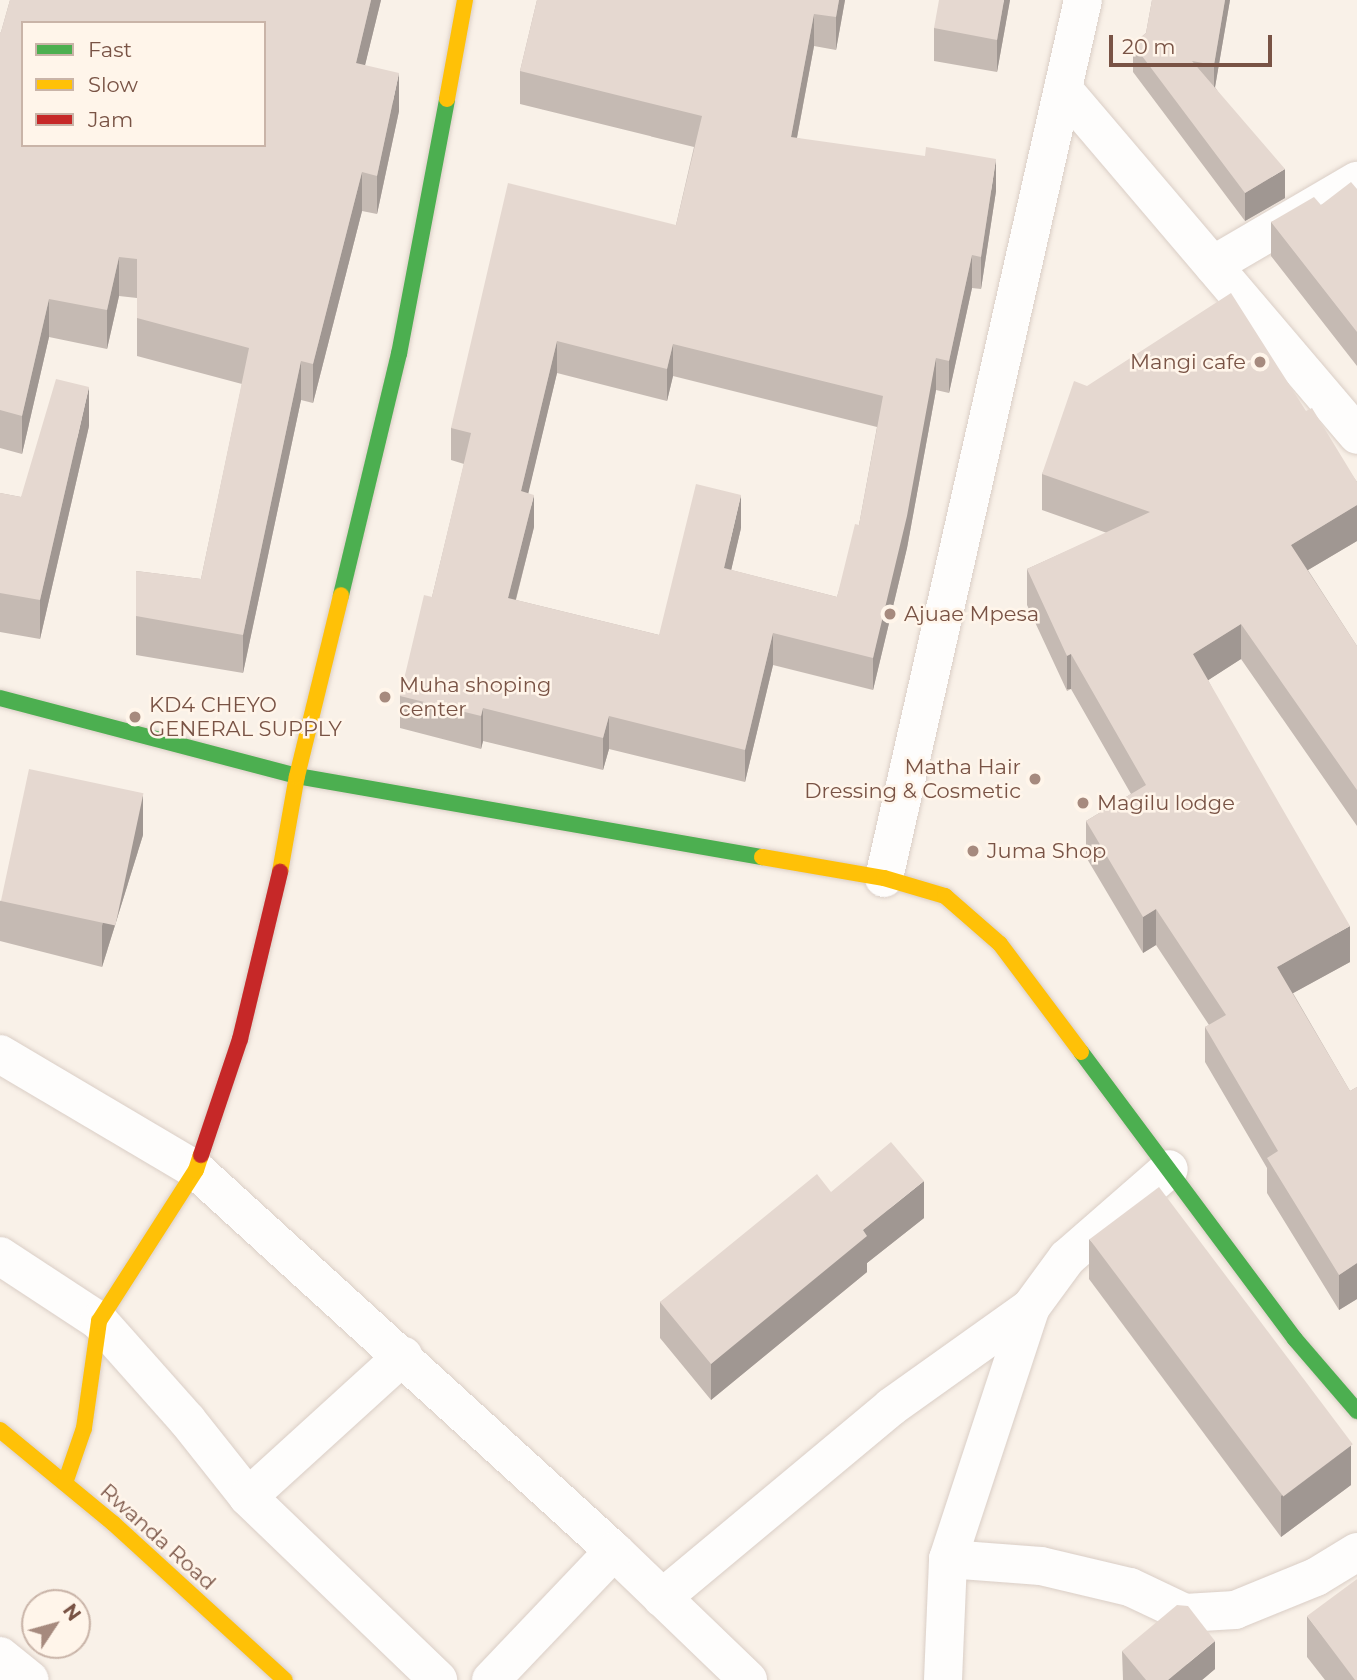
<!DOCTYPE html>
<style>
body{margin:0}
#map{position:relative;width:1357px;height:1680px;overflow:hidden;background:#f9f1e8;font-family:Montserrat,sans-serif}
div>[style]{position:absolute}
.roads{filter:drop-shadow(0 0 2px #dacec6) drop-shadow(0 0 2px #dacec6)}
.street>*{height:38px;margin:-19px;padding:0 19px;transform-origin:19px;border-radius:19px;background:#fefdfc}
.fast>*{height:16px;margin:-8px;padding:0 8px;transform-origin:8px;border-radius:8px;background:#4caf50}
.slow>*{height:16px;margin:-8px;padding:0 8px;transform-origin:8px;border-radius:8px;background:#ffc107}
.jam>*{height:16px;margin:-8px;padding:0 8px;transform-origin:8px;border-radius:8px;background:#c62828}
.wall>*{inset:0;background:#c5bab3}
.shaded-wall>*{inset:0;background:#a09792;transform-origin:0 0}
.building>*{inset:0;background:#e5d8d0;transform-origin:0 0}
.dots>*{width:19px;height:19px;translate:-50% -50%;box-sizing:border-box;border:4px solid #fff5ea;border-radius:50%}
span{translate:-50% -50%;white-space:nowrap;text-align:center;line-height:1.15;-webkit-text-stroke:5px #fff5ea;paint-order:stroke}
.poi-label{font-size:21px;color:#795345}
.right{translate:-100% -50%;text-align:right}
.left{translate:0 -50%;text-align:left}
.street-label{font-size:21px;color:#795345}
.legend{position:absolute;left:21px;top:21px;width:245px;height:126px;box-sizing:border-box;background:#fff5ea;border:2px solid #c9b4a8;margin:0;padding:9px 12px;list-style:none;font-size:21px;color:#795345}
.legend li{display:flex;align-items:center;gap:14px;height:35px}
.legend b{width:35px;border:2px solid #c9b4a8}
.north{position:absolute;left:21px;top:1589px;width:70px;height:70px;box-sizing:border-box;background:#fff5ea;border:2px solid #c9b4a8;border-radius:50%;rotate:54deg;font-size:19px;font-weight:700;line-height:28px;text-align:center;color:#795345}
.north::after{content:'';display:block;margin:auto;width:24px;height:32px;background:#a68a7e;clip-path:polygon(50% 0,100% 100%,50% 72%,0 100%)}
.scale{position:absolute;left:1109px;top:35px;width:163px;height:32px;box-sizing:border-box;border:4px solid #795345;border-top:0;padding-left:9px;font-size:21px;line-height:24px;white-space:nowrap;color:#795345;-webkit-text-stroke:5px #fff5ea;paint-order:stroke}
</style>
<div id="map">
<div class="roads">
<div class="street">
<i style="left:1063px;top:89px;width:454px;rotate:49.6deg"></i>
<i style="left:1213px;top:265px;width:167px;rotate:-30.3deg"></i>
<i style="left:884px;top:878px;width:900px;rotate:-77.23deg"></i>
<i style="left:0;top:1054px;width:228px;rotate:30.6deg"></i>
<i style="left:196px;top:1170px;width:566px;rotate:42.35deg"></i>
<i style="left:614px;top:1551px;width:186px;rotate:43.9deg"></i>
<i style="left:0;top:1256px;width:118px;rotate:33.3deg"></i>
<i style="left:99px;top:1321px;width:132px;rotate:48.4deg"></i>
<i style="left:187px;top:1420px;width:98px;rotate:51.6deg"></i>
<i style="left:248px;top:1497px;width:264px;rotate:43.9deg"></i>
<i style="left:248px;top:1497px;width:210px;rotate:-42.3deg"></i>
<i style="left:948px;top:1559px;width:265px;rotate:-71.8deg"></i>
<i style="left:662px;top:1598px;width:298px;rotate:-39.8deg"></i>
<i style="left:891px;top:1407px;width:172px;rotate:-35.5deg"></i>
<i style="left:1031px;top:1307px;width:61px;rotate:-53.7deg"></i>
<i style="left:1067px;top:1258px;width:135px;rotate:-41.1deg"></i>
<i style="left:0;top:1656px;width:38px;rotate:39deg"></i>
<i style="left:491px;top:1680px;width:178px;rotate:-46.4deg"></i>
<i style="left:943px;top:1680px;width:121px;rotate:-87.6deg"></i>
<i style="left:948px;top:1559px;width:93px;rotate:4.3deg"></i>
<i style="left:1041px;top:1566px;width:91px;rotate:13.3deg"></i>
<i style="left:1130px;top:1587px;width:61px;rotate:25.3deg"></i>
<i style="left:1185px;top:1613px;width:50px;rotate:-3.4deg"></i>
<i style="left:1235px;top:1610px;width:87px;rotate:-22.2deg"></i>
<i style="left:1316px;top:1577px;width:48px;rotate:-31.4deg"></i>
</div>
<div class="fast">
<i style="left:341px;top:595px;width:248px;rotate:-76.5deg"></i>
<i style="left:399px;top:354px;width:259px;rotate:-79.3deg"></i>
<i style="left:0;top:698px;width:307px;rotate:14.7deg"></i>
<i style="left:297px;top:776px;width:472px;rotate:9.9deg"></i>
<i style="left:1081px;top:1052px;width:358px;rotate:53.3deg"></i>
<i style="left:1295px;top:1339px;width:95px;rotate:49.3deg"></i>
</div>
<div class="slow">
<i style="left:447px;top:99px;width:101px;rotate:-79.7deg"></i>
<i style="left:762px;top:857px;width:124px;rotate:9.8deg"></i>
<i style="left:884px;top:878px;width:64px;rotate:16.4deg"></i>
<i style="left:945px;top:896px;width:73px;rotate:41.1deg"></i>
<i style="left:1000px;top:944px;width:135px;rotate:53.1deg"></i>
<i style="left:280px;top:872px;width:97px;rotate:-80deg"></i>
<i style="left:297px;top:776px;width:186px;rotate:-76.3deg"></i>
<i style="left:0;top:1430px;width:148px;rotate:39.5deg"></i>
<i style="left:114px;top:1524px;width:231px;rotate:42.4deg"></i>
<i style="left:65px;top:1483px;width:58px;rotate:-70.9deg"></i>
<i style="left:84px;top:1428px;width:108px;rotate:-82deg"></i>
<i style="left:99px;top:1321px;width:179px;rotate:-57.3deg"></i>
<i style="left:196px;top:1170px;width:16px;rotate:-72deg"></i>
</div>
<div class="jam">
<i style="left:201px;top:1155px;width:122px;rotate:-71.4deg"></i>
<i style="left:240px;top:1039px;width:172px;rotate:-76.5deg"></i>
</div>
</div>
<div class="wall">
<i style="clip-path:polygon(10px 0,381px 0,365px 65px,399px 111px,377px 214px,362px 211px,313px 403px,301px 400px,243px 673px,136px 655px,136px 571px,201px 579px,242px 384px,137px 356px,137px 298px,119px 296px,107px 349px,49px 337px,22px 454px,0 448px,0 32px,1px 32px)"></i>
<i style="clip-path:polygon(evenodd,537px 0,845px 0,836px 50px,814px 46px,797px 138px,996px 191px,981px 289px,972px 288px,949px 393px,936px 390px,907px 548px,873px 690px,773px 665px,745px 782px,609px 749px,603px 770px,483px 741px,481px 749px,400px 728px,400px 696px,432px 597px,464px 464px,451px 460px,451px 428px,676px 225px,694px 147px,520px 104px,520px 71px,537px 0,557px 373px,667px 401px,673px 376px,877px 427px,859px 525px,837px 597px,731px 570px,741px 528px,659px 635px,516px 600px,534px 527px,528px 493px,557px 373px)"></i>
<i style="clip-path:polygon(1010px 0,997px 72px,934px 61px,934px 28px)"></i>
<i style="clip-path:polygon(1152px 0,1230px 0,1215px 87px,1285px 198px,1245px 221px,1133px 72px,1133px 44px,1146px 33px)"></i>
<i style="clip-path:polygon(1357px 189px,1357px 366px,1271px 256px,1271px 222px,1321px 205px)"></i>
<i style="clip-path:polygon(1087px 386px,1306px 411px,1357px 482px,1357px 541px,1308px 570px,1357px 646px,1357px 826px,1241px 659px,1208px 680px,1350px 962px,1293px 993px,1350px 1091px,1357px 1087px,1357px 1299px,1339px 1310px,1267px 1193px,1267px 1168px,1205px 1062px,1205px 1027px,1209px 1025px,1156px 945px,1143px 953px,1086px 857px,1086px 821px,1131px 794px,1071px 689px,1067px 691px,1027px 605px,1027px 569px,1107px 533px,1042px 510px,1042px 474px)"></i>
<i style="clip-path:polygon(89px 426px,40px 639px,0 632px,0 493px,21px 497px)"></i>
<i style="clip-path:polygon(143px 835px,102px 967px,0 941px,0 901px)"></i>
<i style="clip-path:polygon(831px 1192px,924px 1218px,867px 1263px,867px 1272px,711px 1400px,660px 1338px,660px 1302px)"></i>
<i style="clip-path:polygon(1089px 1239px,1351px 1485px,1281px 1537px,1089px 1279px)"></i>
<i style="clip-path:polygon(1307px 1616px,1357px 1680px,1325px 1680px,1307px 1657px)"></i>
<i style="clip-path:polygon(1122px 1651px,1215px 1669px,1202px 1680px,1123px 1680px)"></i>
</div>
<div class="shaded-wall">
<i style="clip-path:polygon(371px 0,381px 0,356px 102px,356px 63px)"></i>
<i style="clip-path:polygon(839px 0,845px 0,836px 50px,836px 17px)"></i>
<i style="clip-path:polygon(1004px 0,1010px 0,997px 72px,997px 40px)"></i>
<i style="clip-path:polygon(1225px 0,1230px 0,1214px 93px,1214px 65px)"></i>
<i style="clip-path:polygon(814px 14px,814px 46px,791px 169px,791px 137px)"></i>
<i style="clip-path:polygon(399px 73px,399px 111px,377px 214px,377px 176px)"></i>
<i style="clip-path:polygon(996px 159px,996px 191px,981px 289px,981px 257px)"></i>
<i style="clip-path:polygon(1285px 169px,1285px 198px,1245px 221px,1245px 193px)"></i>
<i style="clip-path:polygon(362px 172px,362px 211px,313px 403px,313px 364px)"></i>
<i style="clip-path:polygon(972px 255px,972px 288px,949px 393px,949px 361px)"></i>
<i style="clip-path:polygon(119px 257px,119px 296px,107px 349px,107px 310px)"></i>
<i style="clip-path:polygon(49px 299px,49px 337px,22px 454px,22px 416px)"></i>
<i style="clip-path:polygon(557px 341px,557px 373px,521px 524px,521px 491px)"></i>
<i style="clip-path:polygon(673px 344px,673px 376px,667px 401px,667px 369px)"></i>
<i style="clip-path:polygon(936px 358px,936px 390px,907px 548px,873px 690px,873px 658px)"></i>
<i style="clip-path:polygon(301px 361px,301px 400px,243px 673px,243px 635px)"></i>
<i style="clip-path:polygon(89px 387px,89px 426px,40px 639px,40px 600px)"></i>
<i style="clip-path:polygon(534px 495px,534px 527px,508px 630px,508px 598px)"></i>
<i style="clip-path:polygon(741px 495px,741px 528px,724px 601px,724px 568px)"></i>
<i style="clip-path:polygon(1357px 505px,1357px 541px,1291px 580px,1291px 545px)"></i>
<i style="clip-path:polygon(1241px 624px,1241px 659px,1193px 690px,1193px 654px)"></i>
<i style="clip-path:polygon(773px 633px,773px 665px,745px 782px,745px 750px)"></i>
<i style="left:1071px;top:654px;width:35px;height:4px;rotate:90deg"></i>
<i style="clip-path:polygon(483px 708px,483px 741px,481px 749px,481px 716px)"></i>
<i style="clip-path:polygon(609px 716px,609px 749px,603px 770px,603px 738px)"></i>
<i style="clip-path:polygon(143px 794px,143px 835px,102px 967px,102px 926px)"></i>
<i style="clip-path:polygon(1156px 909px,1156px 945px,1143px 953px,1143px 917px)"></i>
<i style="clip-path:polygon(1350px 926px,1350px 962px,1277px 1002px,1277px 967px)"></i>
<i style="clip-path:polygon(924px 1181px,924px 1218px,867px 1263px,867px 1272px,711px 1400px,711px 1364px,863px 1230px)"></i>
<i style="clip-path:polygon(1357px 1263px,1357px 1299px,1339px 1310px,1339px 1275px)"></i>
<i style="clip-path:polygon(1351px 1445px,1351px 1485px,1281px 1537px,1281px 1496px)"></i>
<i style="clip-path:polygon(1215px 1641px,1215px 1669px,1202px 1680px,1168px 1680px)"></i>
</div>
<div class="building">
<i style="clip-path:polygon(evenodd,10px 0,371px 0,356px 63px,399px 73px,377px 176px,362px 172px,313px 364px,301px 361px,243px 635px,136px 616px,136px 571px,201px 579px,249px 348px,137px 318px,137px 259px,119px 257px,107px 310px,49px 299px,22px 416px,0 410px,0 32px,1px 32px,10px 0,23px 23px,264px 23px,264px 145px,23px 145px,23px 23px)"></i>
<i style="clip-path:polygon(evenodd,537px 0,839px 0,836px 17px,814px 14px,791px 137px,925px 156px,926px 147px,996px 159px,981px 257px,972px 255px,949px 361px,936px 358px,907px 516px,873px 658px,773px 633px,745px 750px,609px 716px,603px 738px,483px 708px,481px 716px,400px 696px,424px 595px,432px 597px,471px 433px,451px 428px,508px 183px,676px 225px,702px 116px,520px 71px,537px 0,557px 341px,667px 369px,673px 344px,883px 396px,859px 525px,855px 524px,837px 597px,724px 568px,741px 495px,696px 484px,659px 635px,508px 598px,534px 495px,521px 491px,557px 341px)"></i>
<i style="clip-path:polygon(939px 0,1004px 0,997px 40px,934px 28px)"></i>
<i style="clip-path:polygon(1152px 0,1225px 0,1214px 65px,1192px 61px,1285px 169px,1245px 193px,1133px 44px,1146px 33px)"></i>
<i style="clip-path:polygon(1351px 182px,1357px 189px,1357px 332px,1271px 222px,1314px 197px,1321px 205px)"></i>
<i style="clip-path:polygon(1231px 293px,1306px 411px,1312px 408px,1357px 482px,1357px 505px,1291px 545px,1357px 646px,1357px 790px,1241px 624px,1193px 654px,1350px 926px,1277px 967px,1350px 1091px,1357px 1087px,1357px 1263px,1339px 1275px,1267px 1158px,1278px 1151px,1205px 1027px,1226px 1015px,1156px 909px,1143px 917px,1086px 821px,1146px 785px,1071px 654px,1067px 656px,1027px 569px,1150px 512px,1042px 474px,1074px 381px,1087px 386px)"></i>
<i style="clip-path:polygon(56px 379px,89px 387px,40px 600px,0 593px,0 493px,21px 497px)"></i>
<i style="left:29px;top:769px;width:117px;height:135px;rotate:12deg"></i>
<i style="clip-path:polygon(891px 1142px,924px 1181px,863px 1230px,867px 1236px,711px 1364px,660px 1302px,817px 1174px,831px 1192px)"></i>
<i style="left:1159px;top:1187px;width:322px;height:87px;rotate:53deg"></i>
<i style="clip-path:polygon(1357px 1579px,1357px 1680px,1355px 1680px,1307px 1616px)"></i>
<i style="clip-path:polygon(1177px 1605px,1188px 1606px,1215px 1641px,1168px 1680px,1146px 1680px,1122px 1651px)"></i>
</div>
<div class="dots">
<i style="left:1260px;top:362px;background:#a68a7e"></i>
<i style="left:890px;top:614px;background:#a68a7e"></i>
<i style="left:385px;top:697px;background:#a68a7e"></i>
<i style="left:135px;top:717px;background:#a68a7e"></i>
<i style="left:1035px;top:779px;background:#a68a7e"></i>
<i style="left:1083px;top:803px;background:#a68a7e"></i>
<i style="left:973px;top:851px;background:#a68a7e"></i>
</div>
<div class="poi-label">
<span class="right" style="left:1246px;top:362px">Mangi cafe</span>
<span class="left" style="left:904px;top:614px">Ajuae Mpesa</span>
<span class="left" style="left:399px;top:697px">Muha shoping<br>center</span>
<span class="left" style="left:149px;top:717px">KD4 CHEYO<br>GENERAL SUPPLY</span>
<span class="right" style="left:1021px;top:779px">Matha Hair<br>Dressing &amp; Cosmetic</span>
<span class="left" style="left:1097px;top:803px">Magilu lodge</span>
<span class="left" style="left:987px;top:851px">Juma Shop</span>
</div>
<div class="street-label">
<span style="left:158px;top:1537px;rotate:42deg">Rwanda Road</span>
</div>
<ul class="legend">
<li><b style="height:9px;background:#4caf50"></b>Fast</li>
<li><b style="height:9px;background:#ffc107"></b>Slow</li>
<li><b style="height:9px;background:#c62828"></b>Jam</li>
</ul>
<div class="north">N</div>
<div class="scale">20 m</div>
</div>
